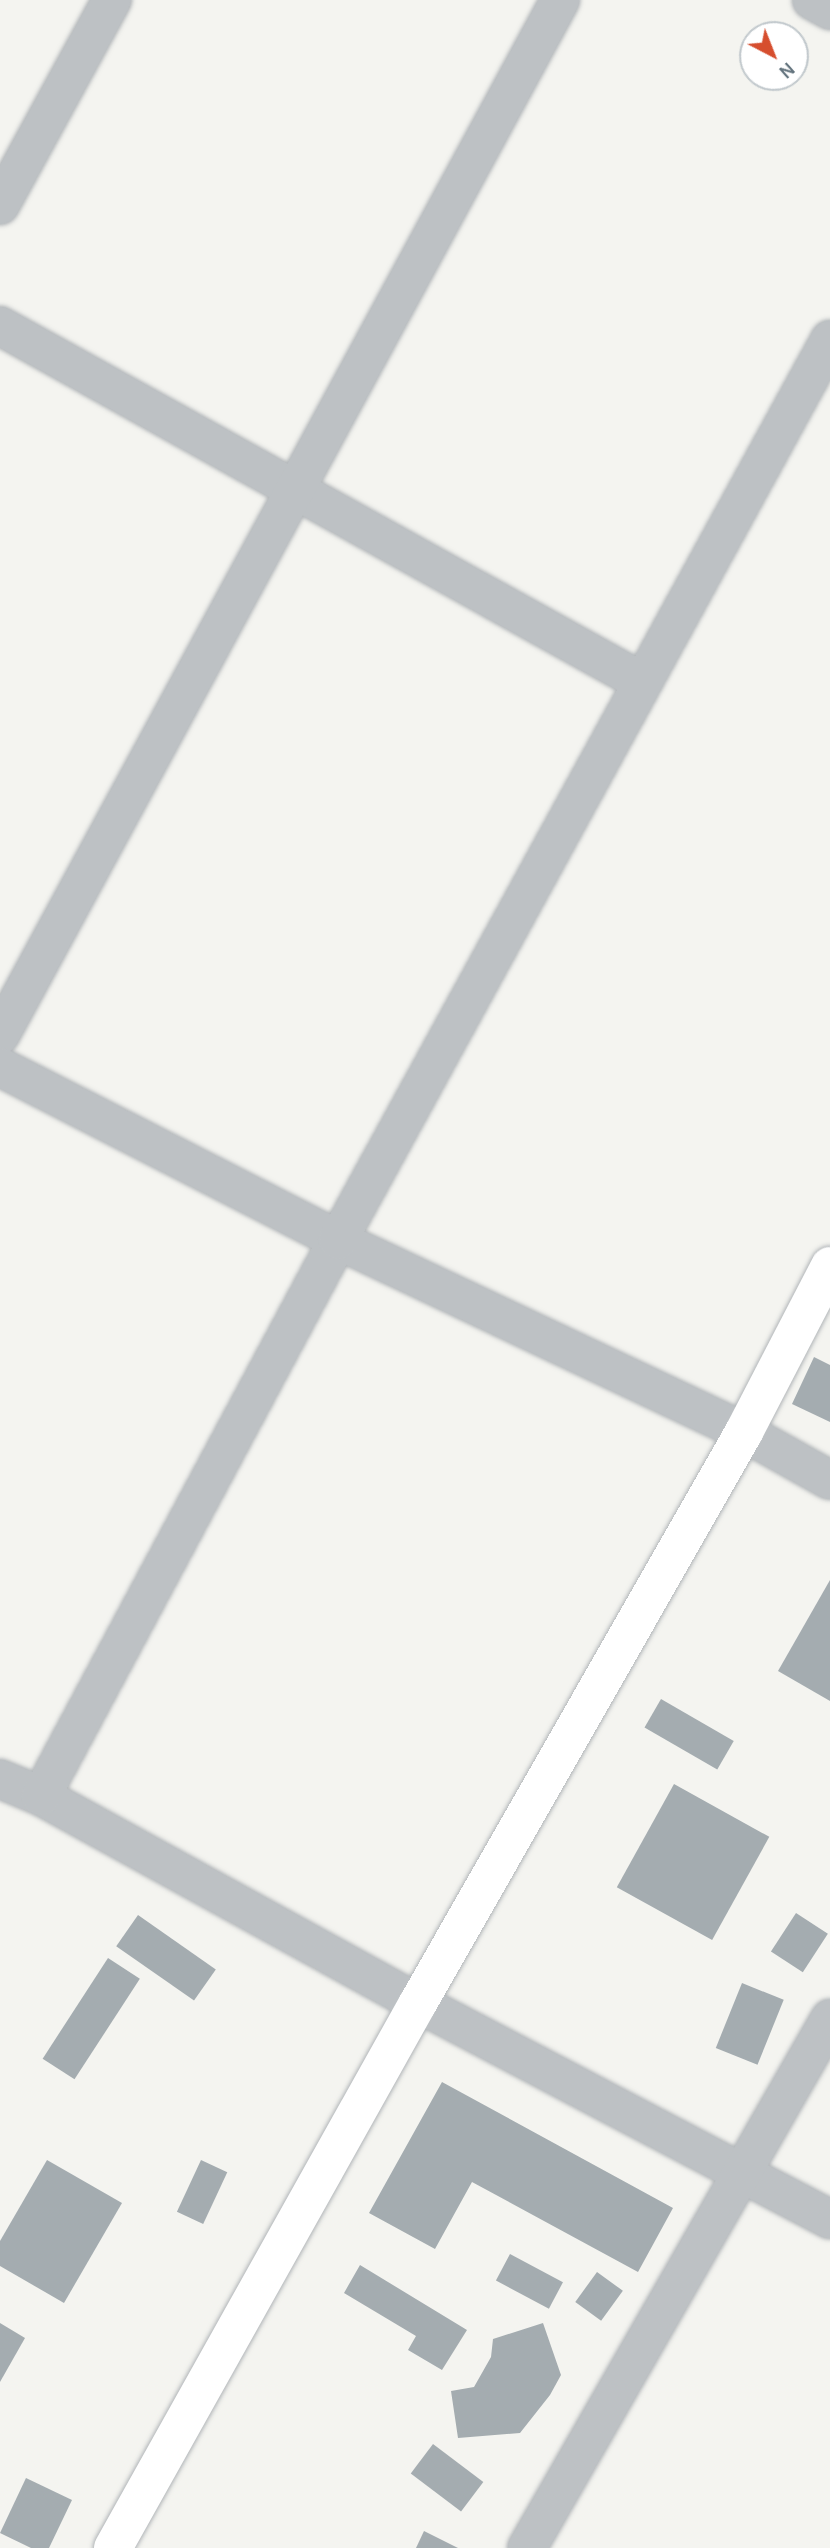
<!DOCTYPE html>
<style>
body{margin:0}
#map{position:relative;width:830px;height:2548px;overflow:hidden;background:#f4f4f0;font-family:Karla,sans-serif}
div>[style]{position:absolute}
.building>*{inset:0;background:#a4acb0;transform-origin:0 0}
.roads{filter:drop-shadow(0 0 2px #b1b5b8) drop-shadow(0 0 2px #b1b5b8)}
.minor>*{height:38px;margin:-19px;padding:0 19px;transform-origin:19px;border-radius:19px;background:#bdc1c4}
.major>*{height:38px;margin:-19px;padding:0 19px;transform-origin:19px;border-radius:19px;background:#fff}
span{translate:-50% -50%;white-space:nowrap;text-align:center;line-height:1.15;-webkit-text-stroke:7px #fff;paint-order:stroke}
.north{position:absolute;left:739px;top:21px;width:70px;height:70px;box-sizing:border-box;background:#fff;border:2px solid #c1c8cc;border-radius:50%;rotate:138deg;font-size:19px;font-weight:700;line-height:28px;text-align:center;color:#65757f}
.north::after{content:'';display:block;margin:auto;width:24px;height:32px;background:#d64e2e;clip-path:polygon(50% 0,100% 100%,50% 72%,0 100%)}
</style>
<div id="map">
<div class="building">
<i style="clip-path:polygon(814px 1357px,830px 1365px,830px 1422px,792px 1404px)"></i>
<i style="clip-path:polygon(830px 1580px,830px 1701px,778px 1671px)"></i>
<i style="left:661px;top:1699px;width:84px;height:33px;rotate:30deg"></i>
<i style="left:674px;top:1784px;width:109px;height:118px;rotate:29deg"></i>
<i style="left:796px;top:1913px;width:38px;height:46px;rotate:33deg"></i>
<i style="left:138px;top:1915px;width:95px;height:38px;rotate:35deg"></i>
<i style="left:108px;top:1958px;width:38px;height:120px;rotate:33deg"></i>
<i style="left:742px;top:1983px;width:45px;height:70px;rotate:22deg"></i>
<i style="clip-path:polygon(442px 2082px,673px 2208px,638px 2272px,472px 2182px,435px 2249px,369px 2213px)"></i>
<i style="clip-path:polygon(47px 2160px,122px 2203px,64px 2303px,0 2266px,0 2241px)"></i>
<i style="left:201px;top:2160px;width:29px;height:57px;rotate:25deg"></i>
<i style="left:510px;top:2254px;width:60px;height:30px;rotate:28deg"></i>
<i style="clip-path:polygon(360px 2265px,467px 2330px,442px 2370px,408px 2350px,416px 2336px,344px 2293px)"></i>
<i style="left:597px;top:2272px;width:32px;height:37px;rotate:36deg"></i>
<i style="clip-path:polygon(0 2323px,25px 2338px,0 2382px)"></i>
<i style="clip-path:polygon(543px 2323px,561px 2375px,550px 2395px,520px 2433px,458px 2438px,451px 2391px,474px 2387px,491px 2357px,493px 2339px)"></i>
<i style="left:433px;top:2444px;width:63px;height:37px;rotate:37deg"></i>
<i style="clip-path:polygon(26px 2478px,72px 2500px,49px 2548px,31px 2548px,0 2533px)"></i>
<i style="clip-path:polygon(424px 2531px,458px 2548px,416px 2548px)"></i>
</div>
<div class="roads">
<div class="minor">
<i style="left:812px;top:0;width:21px;rotate:29deg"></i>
<i style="left:0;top:205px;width:234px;rotate:-61.4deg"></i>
<i style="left:0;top:326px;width:734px;rotate:29.01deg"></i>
<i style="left:0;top:1035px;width:1177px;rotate:-61.58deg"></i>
<i style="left:0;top:1067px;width:380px;rotate:27.1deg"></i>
<i style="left:338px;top:1240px;width:449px;rotate:25.3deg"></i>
<i style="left:744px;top:1432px;width:98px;rotate:29.2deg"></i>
<i style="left:0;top:1779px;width:44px;rotate:22.5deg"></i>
<i style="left:41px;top:1796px;width:430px;rotate:28.8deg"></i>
<i style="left:418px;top:2003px;width:465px;rotate:27.7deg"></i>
<i style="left:41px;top:1796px;width:630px;rotate:-61.89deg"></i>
<i style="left:338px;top:1240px;width:1026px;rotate:-61.34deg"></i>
<i style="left:527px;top:2548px;width:610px;rotate:-60.2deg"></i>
</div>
<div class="major">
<i style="left:113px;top:2548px;width:625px;rotate:-60.77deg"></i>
<i style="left:418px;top:2003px;width:658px;rotate:-60.28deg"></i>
<i style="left:744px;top:1432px;width:187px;rotate:-62.6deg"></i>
</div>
</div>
<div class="north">N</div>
</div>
